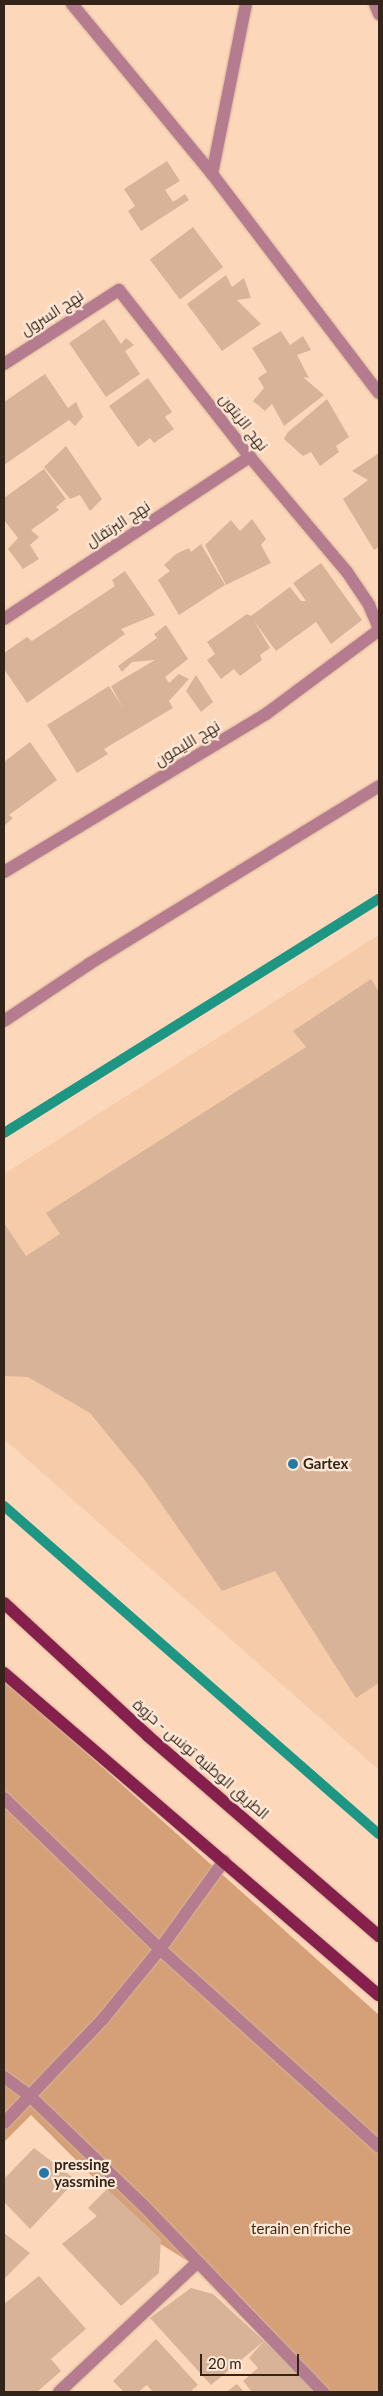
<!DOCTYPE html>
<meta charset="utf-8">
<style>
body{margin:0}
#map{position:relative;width:383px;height:2396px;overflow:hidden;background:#fdd7ba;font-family:Lato,Cairo,sans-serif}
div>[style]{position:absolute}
.built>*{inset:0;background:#f6cba9}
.green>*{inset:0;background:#d5a077}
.stream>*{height:10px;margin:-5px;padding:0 5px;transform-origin:5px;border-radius:5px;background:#1d9784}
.building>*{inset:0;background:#d8b397;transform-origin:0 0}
.roads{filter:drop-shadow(0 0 1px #d4b39a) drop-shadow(0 0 1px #d4b39a)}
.minor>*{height:12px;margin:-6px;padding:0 6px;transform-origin:6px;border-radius:6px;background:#b47c8e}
.tertiary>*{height:12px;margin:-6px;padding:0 6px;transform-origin:6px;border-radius:6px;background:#b47c8e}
.primary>*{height:12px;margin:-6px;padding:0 6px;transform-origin:6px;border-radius:6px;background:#84204b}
.dots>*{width:14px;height:14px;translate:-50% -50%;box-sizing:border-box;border:2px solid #ffe8d6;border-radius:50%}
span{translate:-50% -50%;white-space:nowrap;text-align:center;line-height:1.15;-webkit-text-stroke:4.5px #ffe8d6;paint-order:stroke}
.street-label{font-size:15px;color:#322419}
.poi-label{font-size:15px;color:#322419;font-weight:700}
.left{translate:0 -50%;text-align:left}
.park-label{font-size:15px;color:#422710}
.frame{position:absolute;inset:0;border:5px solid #322419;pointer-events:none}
.scale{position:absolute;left:200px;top:2354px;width:99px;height:22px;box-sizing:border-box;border:2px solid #322419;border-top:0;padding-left:6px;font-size:15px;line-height:18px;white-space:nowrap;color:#322419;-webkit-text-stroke:4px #ffe8d6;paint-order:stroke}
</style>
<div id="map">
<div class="built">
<i style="clip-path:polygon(379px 935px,379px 1770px,4px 1439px,4px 1174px)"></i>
</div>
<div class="green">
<i style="clip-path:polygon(4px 1679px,379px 2015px,379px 2392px,323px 2392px,277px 2335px,234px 2290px,159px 2243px,31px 2115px,4px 2142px)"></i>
</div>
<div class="stream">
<i style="left:4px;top:1133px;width:442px;rotate:-32deg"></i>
<i style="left:4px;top:1506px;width:498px;rotate:41.2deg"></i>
</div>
<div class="building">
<i style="clip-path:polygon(167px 161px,180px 181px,165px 190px,173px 202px,185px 194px,189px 200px,141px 231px,128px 211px,135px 206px,124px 189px)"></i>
<i style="left:193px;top:227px;width:50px;height:54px;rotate:53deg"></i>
<i style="clip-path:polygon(226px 275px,232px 287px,244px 278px,251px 298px,237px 300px,261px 324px,222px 351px,187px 304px)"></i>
<i style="clip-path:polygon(104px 319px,121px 344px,126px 338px,134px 345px,125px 351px,140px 374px,106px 397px,69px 343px)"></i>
<i style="clip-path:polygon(281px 331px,290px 345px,303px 336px,311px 350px,297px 355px,309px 378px,303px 377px,324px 395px,284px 426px,272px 404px,265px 411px,253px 401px,264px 388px,258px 378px,267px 372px,252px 348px)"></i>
<i style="clip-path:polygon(45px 374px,68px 408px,76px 402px,83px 417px,75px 426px,69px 420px,4px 465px,4px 402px)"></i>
<i style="clip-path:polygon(148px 378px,172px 412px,165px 417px,174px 429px,154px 443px,150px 438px,138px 447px,109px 406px)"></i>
<i style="clip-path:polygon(327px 399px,349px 437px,336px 446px,339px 452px,320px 466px,311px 452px,303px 456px,284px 439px,288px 432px)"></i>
<i style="clip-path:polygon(66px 446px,102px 499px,90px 511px,80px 495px,70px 499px,44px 467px)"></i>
<i style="clip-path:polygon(379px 453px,379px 547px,374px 550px,343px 499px,368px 480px,352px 471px)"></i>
<i style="clip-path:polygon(44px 469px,66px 499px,56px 507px,59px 510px,31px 530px,39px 537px,30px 545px,39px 559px,23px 569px,8px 549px,18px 538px,4px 520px,4px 498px)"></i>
<i style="clip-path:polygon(252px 519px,266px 539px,261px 545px,271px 563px,226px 585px,205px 545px,231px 520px,240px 531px)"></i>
<i style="clip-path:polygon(201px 544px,225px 585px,179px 615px,158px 580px,170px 571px,164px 565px,176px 554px,189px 548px,191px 552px)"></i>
<i style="clip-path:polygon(321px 563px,362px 620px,331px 644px,316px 622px,276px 651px,254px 621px,270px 648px,260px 655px,262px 660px,240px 676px,234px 669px,221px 679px,207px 660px,215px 654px,207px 642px,247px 614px,251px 616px,290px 587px,301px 601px,306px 601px,293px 583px)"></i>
<i style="clip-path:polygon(125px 571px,155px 615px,121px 629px,125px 634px,27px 703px,4px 669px,4px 653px,27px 637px,32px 641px,115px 586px,112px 580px)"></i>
<i style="clip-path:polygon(166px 625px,188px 659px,165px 677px,169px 683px,179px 674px,189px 679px,169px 701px,173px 708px,104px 749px,108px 754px,77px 773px,47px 725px,109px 686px,123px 708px,111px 686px,155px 660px,132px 662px,122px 672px,118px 666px,157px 638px,154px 634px)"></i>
<i style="clip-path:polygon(196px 675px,213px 702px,201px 712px,186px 691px)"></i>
<i style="clip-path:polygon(30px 742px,57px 780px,9px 815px,13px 818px,4px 826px,4px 762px)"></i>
<i style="clip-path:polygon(371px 979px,379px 992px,379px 1683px,356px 1698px,275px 1571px,222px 1591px,144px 1479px,90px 1413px,28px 1377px,4px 1376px,4px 1223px,26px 1256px,60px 1234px,46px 1213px,306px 1047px,293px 1031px)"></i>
<i style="clip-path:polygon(34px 2148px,76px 2180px,30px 2229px,4px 2202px,4px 2179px)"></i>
<i style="clip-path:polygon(107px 2189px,161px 2239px,159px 2273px,121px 2306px,62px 2244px,97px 2216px,88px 2208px)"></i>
<i style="clip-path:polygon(4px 2233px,30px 2253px,4px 2279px)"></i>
<i style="clip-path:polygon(39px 2276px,86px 2329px,51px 2359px,61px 2371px,37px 2392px,4px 2392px,4px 2304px)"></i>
<i style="clip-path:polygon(191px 2288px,213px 2294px,264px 2341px,211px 2385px,150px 2318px)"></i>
<i style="clip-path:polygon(156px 2339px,198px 2385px,190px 2392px,153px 2392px,147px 2385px,138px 2392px,124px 2392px,113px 2381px)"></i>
<i style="clip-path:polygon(264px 2341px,312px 2388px,312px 2392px,252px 2392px,243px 2381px,258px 2368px,249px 2358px)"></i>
<i style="clip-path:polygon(237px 2384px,244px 2392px,226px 2392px)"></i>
</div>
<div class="roads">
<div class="minor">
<i style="left:72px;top:4px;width:220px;rotate:50.5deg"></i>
<i style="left:212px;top:174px;width:275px;rotate:52.7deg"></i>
<i style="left:375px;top:4px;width:11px;rotate:68deg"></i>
<i style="left:212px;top:174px;width:173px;rotate:-78.7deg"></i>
<i style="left:4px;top:364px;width:137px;rotate:-32.8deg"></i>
<i style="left:119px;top:290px;width:212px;rotate:51.9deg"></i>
<i style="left:250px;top:457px;width:150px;rotate:49.9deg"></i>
<i style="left:347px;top:572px;width:40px;rotate:56deg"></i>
<i style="left:369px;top:605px;width:25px;rotate:67deg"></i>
<i style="left:4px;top:619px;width:295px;rotate:-33.4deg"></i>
<i style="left:4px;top:872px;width:306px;rotate:-31.1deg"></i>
<i style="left:266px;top:714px;width:141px;rotate:-36.6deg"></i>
<i style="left:4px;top:1798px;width:217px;rotate:44.1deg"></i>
<i style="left:160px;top:1949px;width:295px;rotate:42.1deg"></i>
<i style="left:4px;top:2077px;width:32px;rotate:36deg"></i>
<i style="left:30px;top:2096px;width:157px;rotate:44deg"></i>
<i style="left:143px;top:2205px;width:260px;rotate:46.1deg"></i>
<i style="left:4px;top:2123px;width:144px;rotate:-46.4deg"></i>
<i style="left:103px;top:2019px;width:90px;rotate:-50.8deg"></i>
<i style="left:160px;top:1949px;width:109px;rotate:-54deg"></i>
<i style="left:59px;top:2392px;width:190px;rotate:-43.1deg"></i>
</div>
<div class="tertiary">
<i style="left:4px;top:1021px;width:102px;rotate:-33.8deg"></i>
<i style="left:89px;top:964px;width:340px;rotate:-31.5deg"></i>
</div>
<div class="primary">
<i style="left:4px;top:1603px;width:196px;rotate:42.7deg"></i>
<i style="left:148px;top:1736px;width:306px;rotate:40.9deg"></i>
<i style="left:4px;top:1673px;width:494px;rotate:40.7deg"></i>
</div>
</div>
<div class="dots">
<i style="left:293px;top:1464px;background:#2479a9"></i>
<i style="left:44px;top:2173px;background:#2479a9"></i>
</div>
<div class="street-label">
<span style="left:52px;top:313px;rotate:-33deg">نهج السرول</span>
<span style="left:244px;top:422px;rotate:52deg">نهج الزيتون</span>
<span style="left:118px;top:524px;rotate:-33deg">نهج البرتقال</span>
<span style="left:187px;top:743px;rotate:-31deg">نهج الليمون</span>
<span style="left:201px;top:1759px;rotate:41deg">الطريق الوطنية تونس - حزوة</span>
</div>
<div class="poi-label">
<span class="left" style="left:303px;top:1464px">Gartex</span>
<span class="left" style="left:54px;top:2173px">pressing<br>yassmine</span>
</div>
<div class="park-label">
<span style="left:301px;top:2229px">terain en friche</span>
</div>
<div class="frame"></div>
<div class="scale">20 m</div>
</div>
